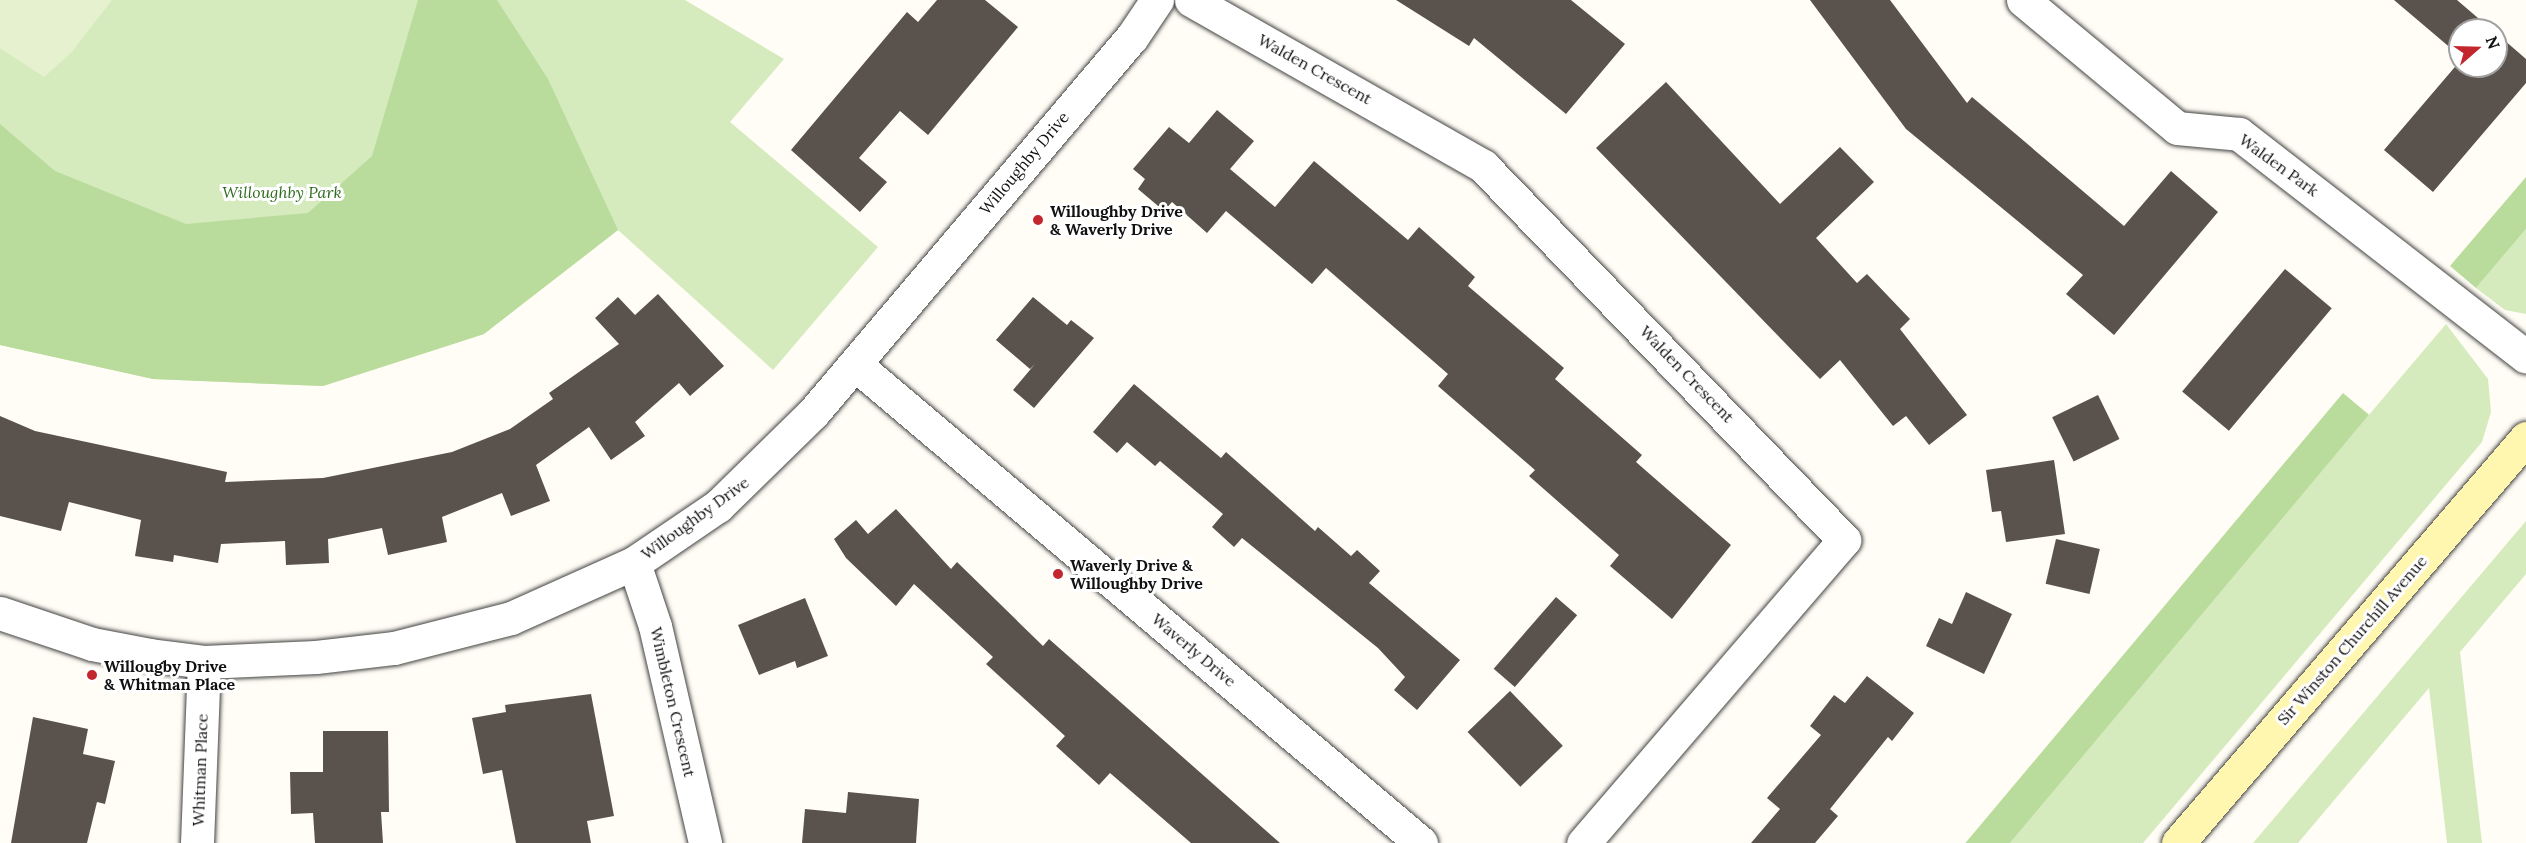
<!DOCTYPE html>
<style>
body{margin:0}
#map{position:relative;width:2526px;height:843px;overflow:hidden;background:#fffdf5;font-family:Lora,serif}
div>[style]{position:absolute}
.green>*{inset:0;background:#d5ebbd}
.forest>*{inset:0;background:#b9dc9c;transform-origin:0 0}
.pitch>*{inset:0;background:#e6f2cf}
.building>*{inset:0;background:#5a524d;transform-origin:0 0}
.roads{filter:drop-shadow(0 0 2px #444) drop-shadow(0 0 2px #444)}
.minor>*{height:33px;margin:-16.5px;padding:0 16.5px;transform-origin:16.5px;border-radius:16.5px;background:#fff}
.tertiary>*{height:33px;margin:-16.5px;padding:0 16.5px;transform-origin:16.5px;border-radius:16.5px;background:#fff}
.secondary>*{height:33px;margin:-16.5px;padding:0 16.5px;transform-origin:16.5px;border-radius:16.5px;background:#fff6b0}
.dots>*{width:16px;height:16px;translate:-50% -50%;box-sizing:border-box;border:3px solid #fff;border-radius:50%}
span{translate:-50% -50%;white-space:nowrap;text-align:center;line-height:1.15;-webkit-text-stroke:6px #fff;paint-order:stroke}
.street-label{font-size:16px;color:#111}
.park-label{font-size:16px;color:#2f6b1f;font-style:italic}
.poi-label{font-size:16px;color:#111;font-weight:700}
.left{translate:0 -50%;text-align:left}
.north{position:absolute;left:2448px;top:18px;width:60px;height:60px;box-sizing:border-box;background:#fff;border:2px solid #a0a0a0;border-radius:50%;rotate:70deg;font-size:16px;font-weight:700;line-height:24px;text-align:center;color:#111}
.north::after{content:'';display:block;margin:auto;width:21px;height:27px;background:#c4262e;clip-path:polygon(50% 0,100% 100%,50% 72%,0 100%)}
</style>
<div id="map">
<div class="green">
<i style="clip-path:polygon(0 0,685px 0,784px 59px,730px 122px,878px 247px,773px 370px,618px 230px,484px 334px,323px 386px,153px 379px,0 345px)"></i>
<i style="clip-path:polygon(2526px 229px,2526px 314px,2505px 310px,2476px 288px)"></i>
<i style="clip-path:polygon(2446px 324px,2488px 379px,2491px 412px,2482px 442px,2143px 843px,2006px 843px)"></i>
<i style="clip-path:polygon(2526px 521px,2526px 574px,2460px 652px,2482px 843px,2447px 843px,2429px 688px,2298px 843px,2253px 843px)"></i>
</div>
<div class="forest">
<i style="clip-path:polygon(418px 0,497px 0,548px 79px,618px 230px,484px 334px,323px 386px,153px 379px,0 345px,0 124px,55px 171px,186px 224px,308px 213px,372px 156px)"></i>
<i style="clip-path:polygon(2526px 177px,2526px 229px,2476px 288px,2450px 266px)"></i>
<i style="left:2343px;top:393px;width:34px;height:590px;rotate:40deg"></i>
</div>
<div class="pitch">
<i style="clip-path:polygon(0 0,112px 0,71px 53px,44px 77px,0 48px)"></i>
</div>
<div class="building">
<i style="clip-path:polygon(937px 0,985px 0,1018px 27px,928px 135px,900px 111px,859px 158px,887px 182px,860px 212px,791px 150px,907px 12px,918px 22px)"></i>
<i style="clip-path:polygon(1396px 0,1571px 0,1625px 44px,1566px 114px,1474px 38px,1469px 46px)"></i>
<i style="clip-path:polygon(1810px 0,1890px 0,1967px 103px,1972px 97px,2124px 226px,2171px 171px,2218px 212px,2114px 335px,2066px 294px,2083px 275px,1906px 129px)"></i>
<i style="clip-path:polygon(2394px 0,2457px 0,2492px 30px,2460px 30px,2460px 56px)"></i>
<i style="clip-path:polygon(2496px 33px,2526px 59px,2526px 83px,2433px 192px,2384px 150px,2460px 61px,2460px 66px,2496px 66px)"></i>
<i style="clip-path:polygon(1666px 82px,1780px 204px,1840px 147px,1874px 182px,1816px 238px,1857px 283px,1867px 274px,1910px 319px,1900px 329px,1967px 415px,1929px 445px,1906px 416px,1893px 426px,1840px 360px,1820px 379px,1596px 148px)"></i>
<i style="clip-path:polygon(1217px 110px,1254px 141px,1230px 169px,1275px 207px,1314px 161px,1408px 240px,1419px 227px,1475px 277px,1468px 286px,1564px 368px,1555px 379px,1642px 455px,1636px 462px,1731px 545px,1672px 619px,1610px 566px,1619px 555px,1529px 476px,1535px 470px,1438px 386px,1448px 374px,1326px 268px,1312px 284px,1226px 211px,1207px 233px,1172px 202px,1164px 211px,1138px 189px,1145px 179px,1133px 169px,1169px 127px,1189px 143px)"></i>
<i style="left:2285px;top:269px;width:61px;height:160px;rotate:40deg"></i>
<i style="clip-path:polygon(658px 294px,724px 366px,690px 396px,679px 383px,635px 422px,645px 436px,611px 460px,589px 427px,536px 465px,550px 501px,511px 516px,502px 493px,442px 517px,447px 542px,388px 555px,382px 528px,328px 539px,329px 563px,286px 565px,285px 541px,221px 544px,218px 563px,174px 555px,173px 562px,135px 556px,141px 520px,69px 502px,61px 531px,0 516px,0 416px,35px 431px,227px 472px,225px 482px,323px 478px,452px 452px,510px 429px,553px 399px,549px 393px,619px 344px,595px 318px,618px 297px,635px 315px)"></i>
<i style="clip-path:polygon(1033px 297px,1067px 325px,1071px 320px,1094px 338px,1034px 408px,1013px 390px,1035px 364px,1030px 369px,996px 340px)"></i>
<i style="clip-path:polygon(1134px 384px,1221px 458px,1226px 452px,1315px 531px,1318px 527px,1351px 556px,1357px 550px,1380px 571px,1369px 583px,1460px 660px,1417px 710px,1394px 690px,1405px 677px,1378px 648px,1242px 538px,1234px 547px,1212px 527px,1223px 514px,1160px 461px,1155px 466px,1127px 442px,1117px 453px,1093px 432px)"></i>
<i style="left:2098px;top:395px;width:49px;height:51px;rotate:64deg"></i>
<i style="clip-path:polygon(2054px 460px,2065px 534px,2006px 542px,2001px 511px,1992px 512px,1986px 470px)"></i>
<i style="clip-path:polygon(896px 509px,951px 569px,957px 562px,1043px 646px,1049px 639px,1280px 843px,1191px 843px,1110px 773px,1099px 785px,1056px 746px,1065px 736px,986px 664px,993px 657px,914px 584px,896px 606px,846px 558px,834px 539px,856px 520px,868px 534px)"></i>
<i style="left:2056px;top:539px;width:45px;height:46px;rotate:13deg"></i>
<i style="clip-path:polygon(1966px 592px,2012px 614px,1984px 674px,1926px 646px,1939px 618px,1952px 624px)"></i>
<i style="left:1556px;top:597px;width:28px;height:95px;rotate:41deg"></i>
<i style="clip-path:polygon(805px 598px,828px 656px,797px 668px,795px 661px,759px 675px,738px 625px)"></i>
<i style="clip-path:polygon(1867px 676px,1914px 713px,1892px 741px,1888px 737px,1830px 809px,1838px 816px,1815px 843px,1751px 843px,1780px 809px,1767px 798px,1821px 735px,1810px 726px,1834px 695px,1845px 703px)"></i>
<i style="left:1510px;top:691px;width:76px;height:59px;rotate:46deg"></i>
<i style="clip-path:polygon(591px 694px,614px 816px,587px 821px,591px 843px,516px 843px,502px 770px,483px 774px,472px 718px,506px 712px,505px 705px)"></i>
<i style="clip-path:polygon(33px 717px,88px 729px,83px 754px,115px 761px,105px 804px,97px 802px,87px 843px,11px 843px)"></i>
<i style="clip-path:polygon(323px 731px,388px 731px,389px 812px,381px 812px,383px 843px,315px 843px,313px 813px,291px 814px,290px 772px,323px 772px)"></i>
<i style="clip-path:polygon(848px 792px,919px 799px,916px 843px,802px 843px,805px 809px,846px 813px)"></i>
</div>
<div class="roads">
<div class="minor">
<i style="left:1191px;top:0;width:336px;rotate:29.6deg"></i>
<i style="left:1483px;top:166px;width:520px;rotate:46.01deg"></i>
<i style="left:1844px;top:540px;width:400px;rotate:130.7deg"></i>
<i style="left:2023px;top:0;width:200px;rotate:39.7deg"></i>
<i style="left:2177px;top:128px;width:62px;rotate:5.5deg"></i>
<i style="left:2239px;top:134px;width:363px;rotate:37.8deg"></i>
<i style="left:634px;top:563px;width:66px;rotate:71.6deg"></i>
<i style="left:655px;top:626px;width:223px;rotate:77deg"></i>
<i style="left:197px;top:843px;width:181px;rotate:-87.8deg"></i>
</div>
<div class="tertiary">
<i style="left:856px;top:365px;width:740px;rotate:40.23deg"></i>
<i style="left:0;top:613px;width:97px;rotate:18.6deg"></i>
<i style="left:92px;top:644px;width:59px;rotate:10.7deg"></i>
<i style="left:150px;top:655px;width:54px;rotate:7.4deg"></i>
<i style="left:204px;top:662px;width:112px;rotate:-2.6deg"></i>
<i style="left:316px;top:657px;width:79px;rotate:-6.6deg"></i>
<i style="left:394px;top:648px;width:121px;rotate:-14.4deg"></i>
<i style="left:511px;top:618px;width:135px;rotate:-24.1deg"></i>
<i style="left:634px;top:563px;width:102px;rotate:-34.2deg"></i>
<i style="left:718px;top:506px;width:133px;rotate:-44.4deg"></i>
<i style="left:813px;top:413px;width:493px;rotate:-49.7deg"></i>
<i style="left:1132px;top:37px;width:45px;rotate:-56deg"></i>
</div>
<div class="secondary">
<i style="left:2178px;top:843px;width:534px;rotate:-49.33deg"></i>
</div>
</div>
<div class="dots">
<i style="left:1038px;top:220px;background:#c4262e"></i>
<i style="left:1058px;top:574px;background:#c4262e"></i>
<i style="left:92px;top:675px;background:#c4262e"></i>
</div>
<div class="street-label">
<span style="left:1315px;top:69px;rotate:29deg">Walden Crescent</span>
<span style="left:1024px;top:163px;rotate:-50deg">Willoughby Drive</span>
<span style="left:2279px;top:165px;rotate:36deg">Walden Park</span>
<span style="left:1687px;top:374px;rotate:46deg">Walden Crescent</span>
<span style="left:695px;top:518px;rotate:-36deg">Willoughby Drive</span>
<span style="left:2352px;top:640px;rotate:-49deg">Sir Winston Churchill Avenue</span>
<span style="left:1194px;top:650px;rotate:40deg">Waverly Drive</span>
<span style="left:673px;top:702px;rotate:77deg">Wimbleton Crescent</span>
<span style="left:200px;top:770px;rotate:-88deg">Whitman Place</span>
</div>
<div class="park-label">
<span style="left:282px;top:192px">Willoughby Park</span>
</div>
<div class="poi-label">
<span class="left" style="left:1050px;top:220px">Willoughby Drive<br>&amp; Waverly Drive</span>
<span class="left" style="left:1070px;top:574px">Waverly Drive &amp;<br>Willoughby Drive</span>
<span class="left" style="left:104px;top:675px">Willougby Drive<br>&amp; Whitman Place</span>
</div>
<div class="north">N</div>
</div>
